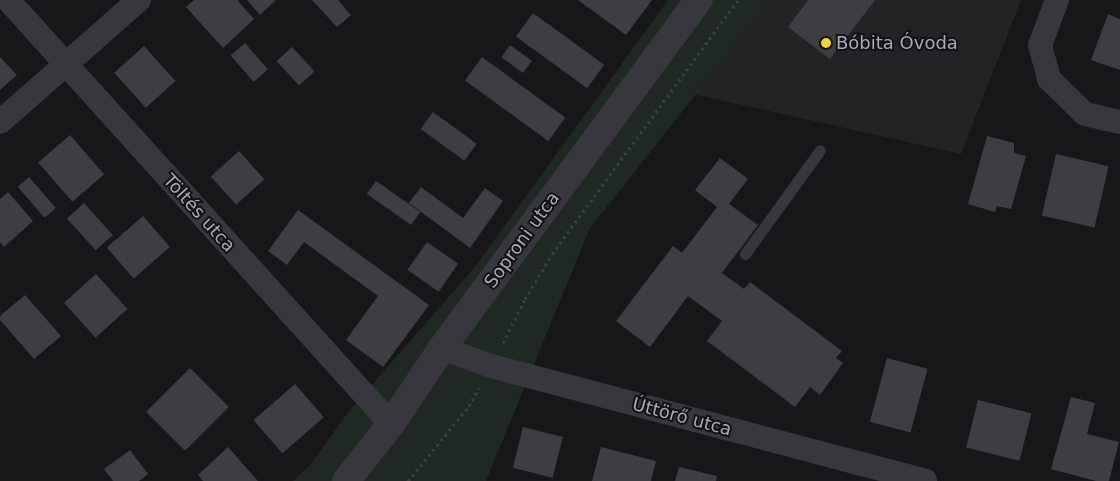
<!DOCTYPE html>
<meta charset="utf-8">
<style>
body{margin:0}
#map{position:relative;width:1120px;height:481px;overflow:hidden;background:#171618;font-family:"DejaVu Sans",sans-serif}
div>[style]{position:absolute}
.built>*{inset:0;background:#232225}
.green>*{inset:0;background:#202823}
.building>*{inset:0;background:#3e3e42;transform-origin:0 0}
.path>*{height:3px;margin-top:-1.5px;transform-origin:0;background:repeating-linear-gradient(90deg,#3d3e44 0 2.5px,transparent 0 6.5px)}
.service>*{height:11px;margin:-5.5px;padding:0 5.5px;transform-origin:5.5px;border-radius:5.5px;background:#38373d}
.minor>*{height:24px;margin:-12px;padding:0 12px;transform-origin:12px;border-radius:12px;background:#38373d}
.tertiary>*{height:28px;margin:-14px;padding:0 14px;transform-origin:14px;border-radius:14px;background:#38373d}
.dots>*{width:14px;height:14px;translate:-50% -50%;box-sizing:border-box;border:2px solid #121113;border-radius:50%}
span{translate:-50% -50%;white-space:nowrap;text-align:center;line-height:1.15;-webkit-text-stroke:4px #121113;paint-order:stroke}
.poi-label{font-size:18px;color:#a8aab8}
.left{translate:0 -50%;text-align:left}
.street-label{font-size:18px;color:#a8aab8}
</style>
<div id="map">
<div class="built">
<i style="clip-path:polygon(750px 0,1021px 0,961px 154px,684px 92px)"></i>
</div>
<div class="green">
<i style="clip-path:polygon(668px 0,771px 0,590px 228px,486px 481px,293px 481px,310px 465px,349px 411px,474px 268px)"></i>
</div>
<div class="building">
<i style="clip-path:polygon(194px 0,237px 0,254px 19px,223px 48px,186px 7px)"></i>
<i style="clip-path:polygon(247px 0,276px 0,260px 15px)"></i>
<i style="clip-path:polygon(312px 0,338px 0,351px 15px,337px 27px)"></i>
<i style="clip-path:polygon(578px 0,652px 0,626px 35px)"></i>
<i style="clip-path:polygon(808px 0,875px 0,830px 59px,788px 27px)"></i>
<i style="left:533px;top:13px;width:88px;height:29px;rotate:36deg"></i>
<i style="clip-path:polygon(1108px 14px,1120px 19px,1120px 70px,1091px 60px)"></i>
<i style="left:245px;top:43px;width:35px;height:19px;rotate:49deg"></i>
<i style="left:510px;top:45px;width:27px;height:15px;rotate:36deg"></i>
<i style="left:144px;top:46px;width:47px;height:40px;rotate:48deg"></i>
<i style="left:292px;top:47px;width:33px;height:21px;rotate:47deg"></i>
<i style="clip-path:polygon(0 57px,17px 75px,0 90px)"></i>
<i style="left:482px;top:57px;width:103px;height:29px;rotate:36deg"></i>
<i style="left:433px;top:112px;width:54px;height:21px;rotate:36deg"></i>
<i style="left:70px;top:135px;width:52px;height:42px;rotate:49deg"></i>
<i style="clip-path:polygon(987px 136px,1014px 143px,1014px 153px,1026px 156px,1011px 209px,997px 206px,995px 212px,968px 204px)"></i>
<i style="left:239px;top:151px;width:38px;height:38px;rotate:48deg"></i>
<i style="left:1056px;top:154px;width:54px;height:63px;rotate:13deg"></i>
<i style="clip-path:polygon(720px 158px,748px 179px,729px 204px,758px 225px,722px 273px,744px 289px,750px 282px,842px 351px,836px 358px,843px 363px,820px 395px,810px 387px,795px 407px,707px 341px,722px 321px,688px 296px,650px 347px,616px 321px,673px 246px,682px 253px,717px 207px,695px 190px)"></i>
<i style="left:29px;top:177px;width:41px;height:15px;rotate:49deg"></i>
<i style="left:376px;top:181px;width:54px;height:16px;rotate:35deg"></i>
<i style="clip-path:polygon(421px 187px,463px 218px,485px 188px,503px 201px,470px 248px,409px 203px)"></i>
<i style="clip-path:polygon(8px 192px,33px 221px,4px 247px,0 242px,0 199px)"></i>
<i style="left:84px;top:203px;width:43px;height:23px;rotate:48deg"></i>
<i style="clip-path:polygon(298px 210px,429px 305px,383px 367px,346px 340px,378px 296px,304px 242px,287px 265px,268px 251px)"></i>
<i style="left:143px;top:216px;width:41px;height:48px;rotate:49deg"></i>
<i style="left:427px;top:242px;width:38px;height:34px;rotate:35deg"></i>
<i style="left:96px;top:274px;width:47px;height:43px;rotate:48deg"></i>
<i style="clip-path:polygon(25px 295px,61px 336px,34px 359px,0 320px,0 316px)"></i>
<i style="left:887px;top:358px;width:42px;height:66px;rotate:15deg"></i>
<i style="left:190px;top:368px;width:55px;height:62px;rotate:45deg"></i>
<i style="left:295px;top:384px;width:44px;height:55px;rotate:49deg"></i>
<i style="clip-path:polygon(1071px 397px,1095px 403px,1087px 434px,1119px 442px,1109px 481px,1096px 481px,1051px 469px)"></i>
<i style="left:978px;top:400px;width:55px;height:49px;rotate:14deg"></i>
<i style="left:523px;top:427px;width:41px;height:42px;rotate:14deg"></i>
<i style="clip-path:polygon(228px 447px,258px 481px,203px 481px,198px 475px)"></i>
<i style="clip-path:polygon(601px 447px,656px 461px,651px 481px,592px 481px)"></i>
<i style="clip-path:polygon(130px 450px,148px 474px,139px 481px,113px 481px,104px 469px)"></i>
<i style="clip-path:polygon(679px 467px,717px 476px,716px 481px,675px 481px)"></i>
</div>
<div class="path">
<i style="left:503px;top:343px;width:49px;rotate:-63.4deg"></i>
<i style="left:525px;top:299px;width:52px;rotate:-59deg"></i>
<i style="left:552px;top:254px;width:315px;rotate:-53.8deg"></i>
<i style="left:408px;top:481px;width:97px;rotate:-50.9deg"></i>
<i style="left:469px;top:406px;width:21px;rotate:-61deg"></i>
</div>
<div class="service">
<i style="left:745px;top:254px;width:128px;rotate:-54.2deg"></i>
</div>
<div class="minor">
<i style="left:8px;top:0;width:571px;rotate:47.91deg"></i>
<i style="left:1057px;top:0;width:48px;rotate:110.7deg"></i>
<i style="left:1040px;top:45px;width:35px;rotate:75deg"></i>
<i style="left:1049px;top:79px;width:50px;rotate:44.2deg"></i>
<i style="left:1085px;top:114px;width:36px;rotate:13deg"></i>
<i style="left:0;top:122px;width:185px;rotate:-41.3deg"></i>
<i style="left:442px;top:348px;width:52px;rotate:20.2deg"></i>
<i style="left:491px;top:366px;width:449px;rotate:14.8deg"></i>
</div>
<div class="tertiary">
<i style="left:346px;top:481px;width:73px;rotate:-51.7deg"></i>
<i style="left:391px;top:424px;width:92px;rotate:-56.1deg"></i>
<i style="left:442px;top:348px;width:433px;rotate:-53.6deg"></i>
</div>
<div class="dots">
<i style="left:826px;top:43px;background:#f1d635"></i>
</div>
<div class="poi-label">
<span class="left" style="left:836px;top:43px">Bóbita Óvoda</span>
</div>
<div class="street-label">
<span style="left:199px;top:213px;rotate:48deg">Töltés utca</span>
<span style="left:522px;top:240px;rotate:-54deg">Soproni utca</span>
<span style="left:682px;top:417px;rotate:15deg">Úttörő utca</span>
</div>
</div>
